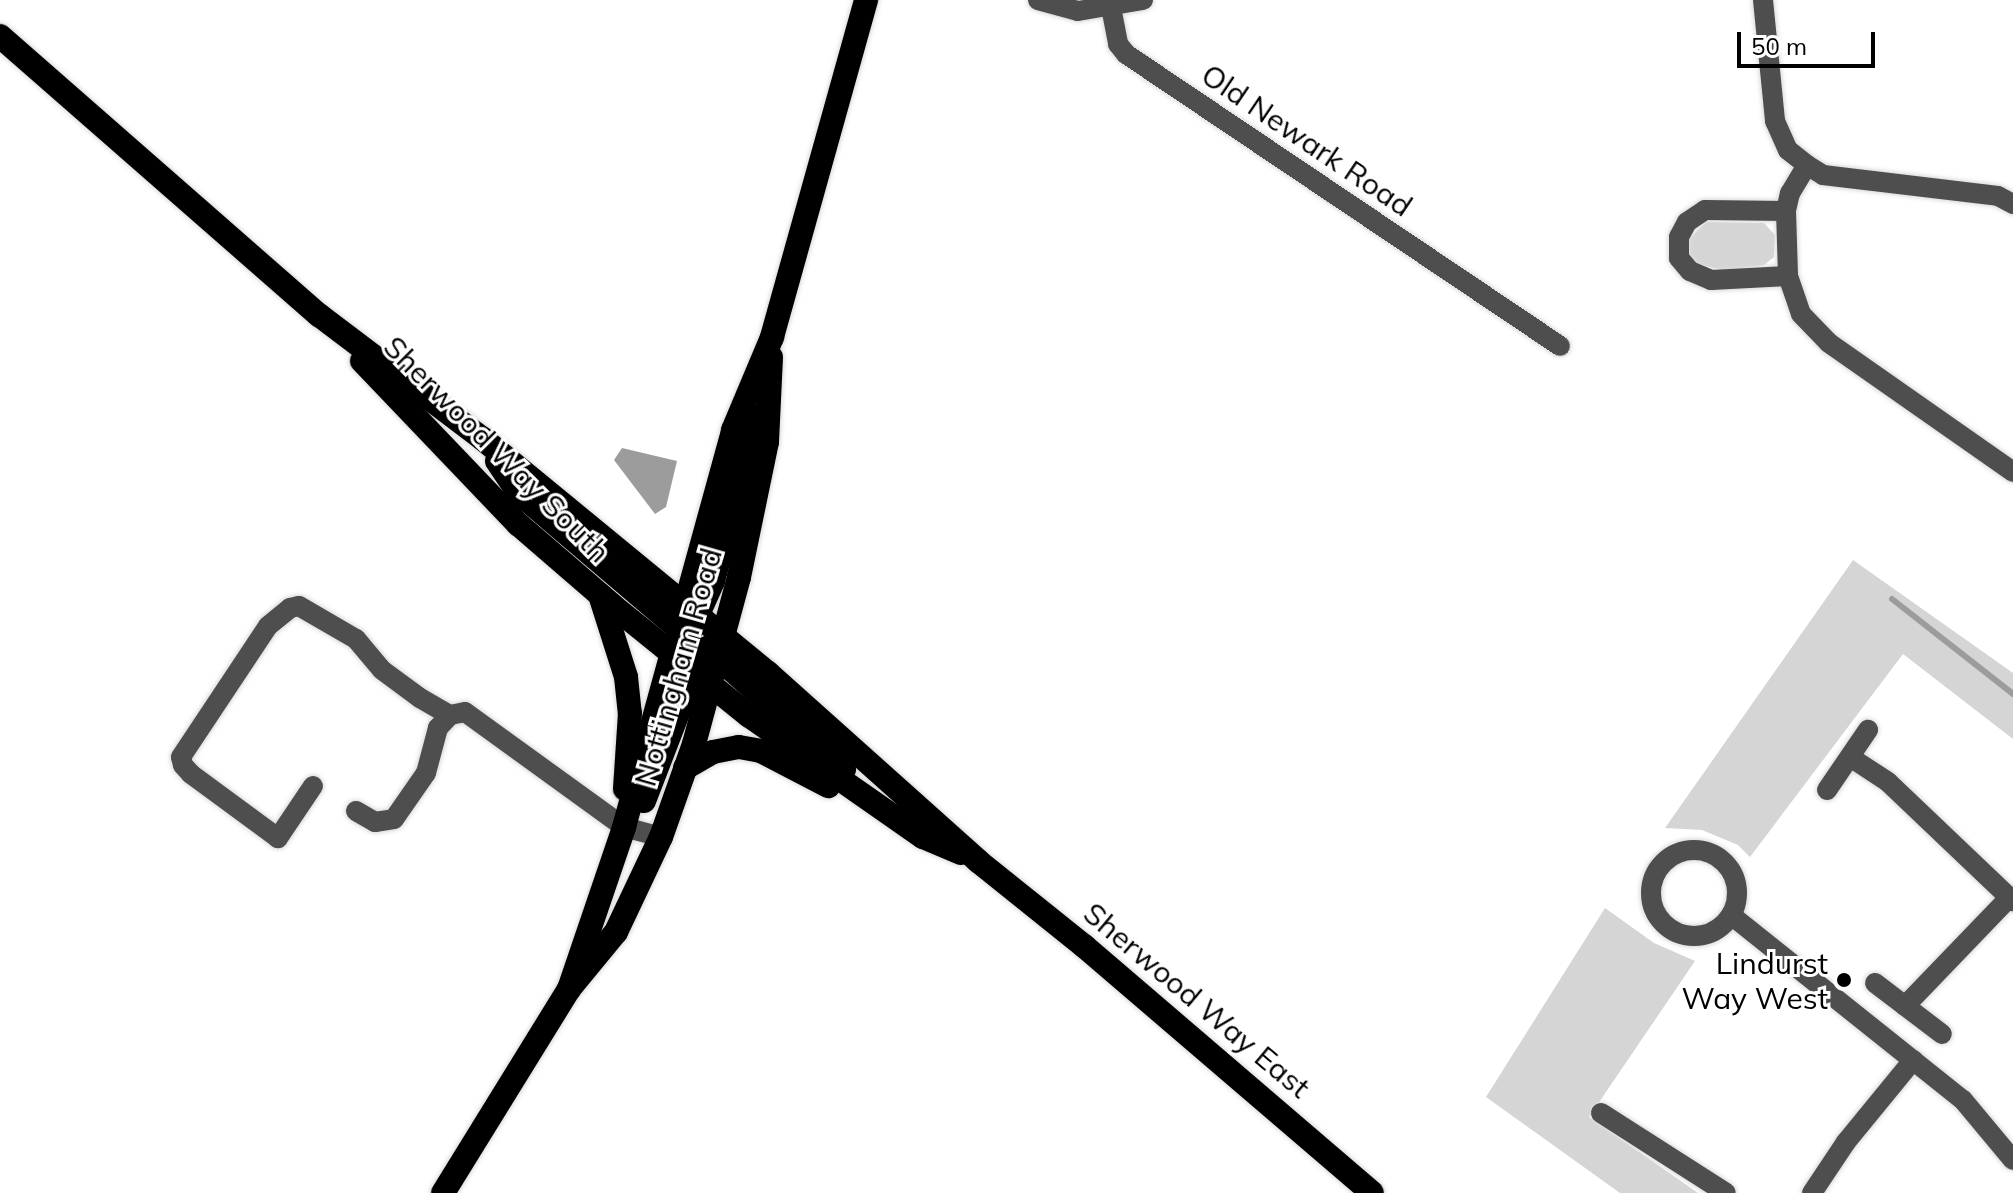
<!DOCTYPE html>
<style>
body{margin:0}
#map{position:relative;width:2013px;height:1193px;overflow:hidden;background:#fff;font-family:Mulish,sans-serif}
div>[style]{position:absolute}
.green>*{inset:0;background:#d5d5d5}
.water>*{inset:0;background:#9c9c9c}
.stream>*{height:6px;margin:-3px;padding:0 3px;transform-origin:3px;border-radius:3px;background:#9c9c9c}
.roads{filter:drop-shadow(0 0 2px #dbdbdb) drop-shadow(0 0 2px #dbdbdb)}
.minor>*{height:20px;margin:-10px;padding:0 10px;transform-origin:10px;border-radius:10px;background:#4e4e4e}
.minor>.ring{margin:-10px;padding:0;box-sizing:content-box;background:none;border:20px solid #4e4e4e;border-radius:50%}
.highway>*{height:24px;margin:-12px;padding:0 12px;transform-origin:12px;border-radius:12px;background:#000}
.dots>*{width:22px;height:22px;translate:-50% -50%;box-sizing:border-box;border:4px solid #fff;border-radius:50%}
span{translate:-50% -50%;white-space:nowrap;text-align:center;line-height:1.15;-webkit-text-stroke:6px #fff;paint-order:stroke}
.street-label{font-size:30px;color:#000}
.poi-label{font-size:30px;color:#000}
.right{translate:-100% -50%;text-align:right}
.scale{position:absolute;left:1737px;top:32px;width:138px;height:36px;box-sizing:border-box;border:4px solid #000;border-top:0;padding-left:10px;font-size:24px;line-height:28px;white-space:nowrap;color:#000;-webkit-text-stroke:6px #fff;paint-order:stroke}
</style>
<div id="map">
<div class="green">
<i style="clip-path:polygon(1706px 222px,1764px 223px,1775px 235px,1774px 257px,1764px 265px,1725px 270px,1704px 266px,1693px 261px,1687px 250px,1690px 238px)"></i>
<i style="clip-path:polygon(1853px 560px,2013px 673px,2013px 739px,1903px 654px,1750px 857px,1738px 845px,1702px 830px,1665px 828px)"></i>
<i style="clip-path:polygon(1605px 908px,1654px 943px,1695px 961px,1589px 1117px,1698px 1193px,1620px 1193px,1486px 1097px)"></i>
</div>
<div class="water">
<i style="clip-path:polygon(622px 448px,677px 461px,666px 507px,655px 514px,614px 460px)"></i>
</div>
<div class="stream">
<i style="left:1892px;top:599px;width:154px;rotate:38.1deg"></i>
</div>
<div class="roads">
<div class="minor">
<i style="left:1038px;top:0;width:41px;rotate:15.4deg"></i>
<i style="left:1078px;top:11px;width:66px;rotate:-9.6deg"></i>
<i style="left:1763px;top:0;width:122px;rotate:84.3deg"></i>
<i style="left:1775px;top:121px;width:32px;rotate:66deg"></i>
<i style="left:1788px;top:150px;width:24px;rotate:38deg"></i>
<i style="left:1807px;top:165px;width:19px;rotate:32deg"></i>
<i style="left:1823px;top:175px;width:176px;rotate:6.8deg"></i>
<i style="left:1998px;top:196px;width:17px;rotate:28deg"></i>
<i style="left:1111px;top:7px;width:38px;rotate:79deg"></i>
<i style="left:1118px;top:44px;width:13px;rotate:51deg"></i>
<i style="left:1126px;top:54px;width:523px;rotate:33.93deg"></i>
<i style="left:1807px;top:165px;width:33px;rotate:121deg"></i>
<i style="left:1790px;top:193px;width:18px;rotate:103deg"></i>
<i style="left:1786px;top:211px;width:65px;rotate:88.2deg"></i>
<i style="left:1788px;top:276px;width:40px;rotate:71.1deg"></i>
<i style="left:1801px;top:314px;width:40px;rotate:46deg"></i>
<i style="left:1829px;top:343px;width:225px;rotate:35deg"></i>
<i style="left:1786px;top:211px;width:81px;rotate:-179.3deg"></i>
<i style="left:1705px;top:210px;width:22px;rotate:146deg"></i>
<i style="left:1687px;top:222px;width:17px;rotate:118deg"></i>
<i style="left:1679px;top:237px;width:21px;rotate:90deg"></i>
<i style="left:1679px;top:258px;width:17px;rotate:50deg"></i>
<i style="left:1690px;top:271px;width:23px;rotate:23deg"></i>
<i style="left:1711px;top:280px;width:77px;rotate:-3deg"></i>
<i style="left:1850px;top:757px;width:45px;rotate:33.3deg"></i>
<i style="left:1888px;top:782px;width:173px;rotate:43.6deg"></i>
<i style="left:313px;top:786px;width:63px;rotate:123.9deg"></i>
<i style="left:278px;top:838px;width:108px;rotate:-143.7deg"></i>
<i style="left:191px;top:774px;width:12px;rotate:-132deg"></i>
<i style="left:183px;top:765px;width:8px;rotate:-104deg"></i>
<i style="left:181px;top:757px;width:157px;rotate:-56.4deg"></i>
<i style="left:268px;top:626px;width:28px;rotate:-39deg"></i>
<i style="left:290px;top:608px;width:9px;rotate:-13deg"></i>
<i style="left:299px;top:606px;width:66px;rotate:30.1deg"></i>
<i style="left:356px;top:639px;width:40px;rotate:50deg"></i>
<i style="left:382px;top:670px;width:47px;rotate:36.4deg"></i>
<i style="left:420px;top:698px;width:34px;rotate:30deg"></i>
<i style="left:1827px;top:790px;width:73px;rotate:-55.7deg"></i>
<i style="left:356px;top:811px;width:22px;rotate:30deg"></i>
<i style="left:375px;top:822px;width:19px;rotate:-9deg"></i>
<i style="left:394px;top:819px;width:56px;rotate:-55.2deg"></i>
<i style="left:426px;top:773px;width:47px;rotate:-75.1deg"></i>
<i style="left:438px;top:728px;width:18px;rotate:-47deg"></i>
<i style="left:450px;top:715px;width:15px;rotate:-11deg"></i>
<i style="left:465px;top:712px;width:196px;rotate:35.9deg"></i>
<i style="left:624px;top:827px;width:38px;rotate:15deg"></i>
<i class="ring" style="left:1651px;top:850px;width:66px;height:66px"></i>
<i style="left:1731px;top:915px;width:297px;rotate:38.6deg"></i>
<i style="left:1963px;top:1100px;width:78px;rotate:50.2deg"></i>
<i style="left:1875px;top:983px;width:84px;rotate:37.3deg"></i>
<i style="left:1905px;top:1006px;width:150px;rotate:-46.1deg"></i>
<i style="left:1601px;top:1113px;width:148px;rotate:32.6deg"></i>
<i style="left:1812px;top:1193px;width:61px;rotate:-56.3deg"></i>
<i style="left:1846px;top:1142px;width:106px;rotate:-50.7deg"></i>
</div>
<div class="highway">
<i style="left:0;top:36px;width:424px;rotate:41.2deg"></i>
<i style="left:319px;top:315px;width:206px;rotate:37.1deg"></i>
<i style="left:483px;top:439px;width:369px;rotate:39.4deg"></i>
<i style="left:768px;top:673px;width:282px;rotate:41.8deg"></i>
<i style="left:978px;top:861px;width:136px;rotate:38.7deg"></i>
<i style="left:1084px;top:946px;width:379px;rotate:40.6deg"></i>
<i style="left:362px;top:361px;width:226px;rotate:46.3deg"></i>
<i style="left:518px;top:524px;width:125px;rotate:40.8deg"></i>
<i style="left:613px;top:606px;width:174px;rotate:38.9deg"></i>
<i style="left:748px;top:715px;width:213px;rotate:34.9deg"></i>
<i style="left:923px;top:837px;width:41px;rotate:22.8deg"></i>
<i style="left:497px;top:461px;width:37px;rotate:56deg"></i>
<i style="left:518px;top:492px;width:211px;rotate:40.4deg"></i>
<i style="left:679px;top:629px;width:36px;rotate:54deg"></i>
<i style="left:700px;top:658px;width:27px;rotate:70deg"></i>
<i style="left:600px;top:595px;width:86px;rotate:72.4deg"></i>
<i style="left:626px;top:677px;width:36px;rotate:84deg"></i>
<i style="left:630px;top:713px;width:76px;rotate:93.8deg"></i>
<i style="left:691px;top:630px;width:54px;rotate:-65.8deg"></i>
<i style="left:713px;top:581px;width:146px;rotate:-74.9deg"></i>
<i style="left:751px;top:440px;width:27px;rotate:-66deg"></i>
<i style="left:707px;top:648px;width:183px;rotate:41.5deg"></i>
<i style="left:685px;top:768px;width:32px;rotate:-30deg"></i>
<i style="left:713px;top:752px;width:26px;rotate:-11deg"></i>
<i style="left:739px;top:747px;width:22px;rotate:10deg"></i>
<i style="left:761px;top:751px;width:76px;rotate:27.6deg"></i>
<i style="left:644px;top:801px;width:150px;rotate:-68.9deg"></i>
<i style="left:569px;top:989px;width:171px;rotate:-71.2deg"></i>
<i style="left:624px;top:827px;width:412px;rotate:-74.6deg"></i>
<i style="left:733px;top:430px;width:101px;rotate:-67.2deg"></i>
<i style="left:772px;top:337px;width:350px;rotate:-74.4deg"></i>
<i style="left:443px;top:1193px;width:240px;rotate:-58.3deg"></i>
<i style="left:569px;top:989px;width:74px;rotate:-50.5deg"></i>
<i style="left:616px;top:932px;width:105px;rotate:-64.7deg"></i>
<i style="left:661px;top:837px;width:99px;rotate:-70.5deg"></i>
<i style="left:694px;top:744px;width:173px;rotate:-74.9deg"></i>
<i style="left:739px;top:577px;width:138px;rotate:-78.3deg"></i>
<i style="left:767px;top:442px;width:85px;rotate:-87.3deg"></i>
</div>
</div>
<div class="dots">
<i style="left:1844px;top:980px;background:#000"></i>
</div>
<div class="street-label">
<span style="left:1307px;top:140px;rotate:34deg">Old Newark Road</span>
<span style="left:497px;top:449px;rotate:45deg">Sherwood Way South</span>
<span style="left:678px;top:667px;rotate:-74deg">Nottingham Road</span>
<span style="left:1197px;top:1000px;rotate:40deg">Sherwood Way East</span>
</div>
<div class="poi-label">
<span class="right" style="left:1828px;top:980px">Lindurst<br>Way West</span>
</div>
<div class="scale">50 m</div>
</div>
